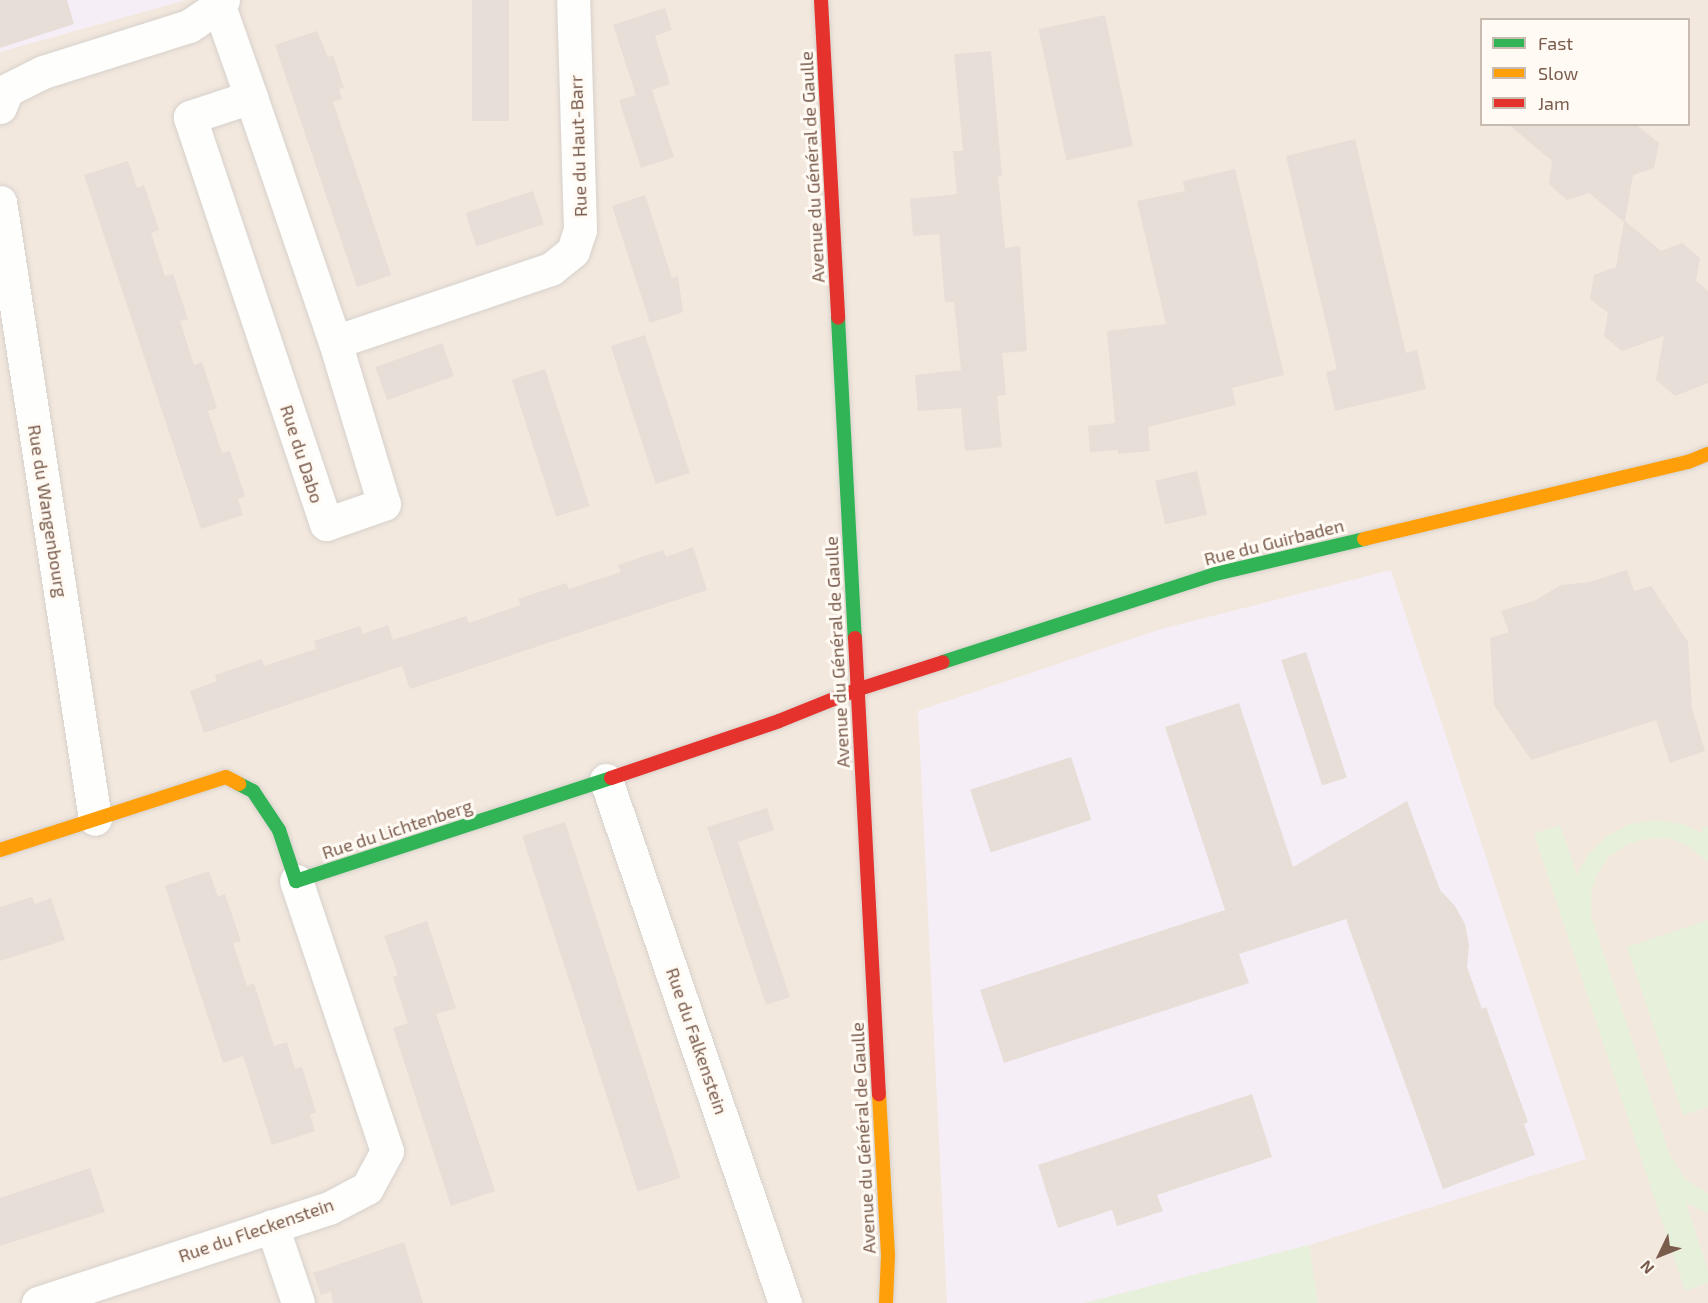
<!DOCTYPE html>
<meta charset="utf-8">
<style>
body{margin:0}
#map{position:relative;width:1708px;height:1303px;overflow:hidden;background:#f9f5f0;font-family:"Exo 2",sans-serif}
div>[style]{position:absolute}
.residential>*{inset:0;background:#f2e8de}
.education>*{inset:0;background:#f6eef6}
.green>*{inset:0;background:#e7f0db}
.building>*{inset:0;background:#e6ded7;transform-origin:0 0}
.roads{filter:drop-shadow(0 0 2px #d7d1cb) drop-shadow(0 0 2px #d7d1cb)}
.street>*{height:33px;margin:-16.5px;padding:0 16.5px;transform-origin:16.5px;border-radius:16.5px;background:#fefefd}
.fast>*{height:14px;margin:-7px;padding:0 7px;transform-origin:7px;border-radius:7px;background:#30b455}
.slow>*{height:14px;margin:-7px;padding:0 7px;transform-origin:7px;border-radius:7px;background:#ff9f0a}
.jam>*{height:14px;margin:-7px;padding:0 7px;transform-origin:7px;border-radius:7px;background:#e5322d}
span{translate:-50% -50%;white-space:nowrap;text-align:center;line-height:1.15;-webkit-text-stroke:6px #fffaf3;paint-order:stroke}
.street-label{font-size:18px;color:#7a5c4d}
.legend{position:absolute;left:1480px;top:18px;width:210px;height:108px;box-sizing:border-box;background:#fffaf3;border:2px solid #cabbb1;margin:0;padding:8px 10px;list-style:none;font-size:18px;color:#7a5c4d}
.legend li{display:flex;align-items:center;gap:12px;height:30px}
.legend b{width:30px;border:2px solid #cabbb1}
.north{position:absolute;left:1630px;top:1225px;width:60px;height:60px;-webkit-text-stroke:4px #fffaf3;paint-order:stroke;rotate:227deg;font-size:16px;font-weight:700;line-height:24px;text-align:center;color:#7a5c4d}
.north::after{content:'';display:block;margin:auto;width:21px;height:27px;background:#7a5c4d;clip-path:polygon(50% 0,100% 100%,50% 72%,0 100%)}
</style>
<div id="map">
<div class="residential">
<i style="clip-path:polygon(evenodd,0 0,1708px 0,1708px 1303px,0 1303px,0 0,1482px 20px,1688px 20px,1688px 124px,1482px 124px,1482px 20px)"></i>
</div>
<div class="education">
<i style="clip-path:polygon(0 0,186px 0,0 52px)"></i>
<i style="clip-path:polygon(1391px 570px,1586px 1159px,1309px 1245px,1085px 1303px,947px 1303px,918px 711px,1158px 630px)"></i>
</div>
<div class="green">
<i style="clip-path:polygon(1656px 820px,1682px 824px,1703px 833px,1702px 828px,1708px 826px,1708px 862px,1687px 845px,1667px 838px,1646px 839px,1626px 845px,1609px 857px,1597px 874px,1591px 894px,1591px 915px,1669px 1153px,1685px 1179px,1708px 1194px,1708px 1213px,1686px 1203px,1708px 1271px,1708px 1283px,1685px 1291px,1534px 834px,1560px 825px,1577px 875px,1588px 855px,1607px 836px,1630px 824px)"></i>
<i style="clip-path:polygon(1708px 920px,1708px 1107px,1683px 1115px,1627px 947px)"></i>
<i style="clip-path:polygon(1309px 1245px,1318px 1303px,1085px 1303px)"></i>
</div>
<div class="building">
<i style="clip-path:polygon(0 0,67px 0,74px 24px,0 48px)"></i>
<i style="left:472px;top:0;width:37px;height:121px"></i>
<i style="clip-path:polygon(665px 8px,672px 30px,655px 36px,670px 84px,652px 90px,674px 157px,641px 168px,619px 100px,636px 95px,613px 25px)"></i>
<i style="left:1105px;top:15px;width:134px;height:68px;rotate:78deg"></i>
<i style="clip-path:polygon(317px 31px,328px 57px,333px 55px,344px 88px,339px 89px,342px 99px,333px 102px,391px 275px,357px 287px,275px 45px)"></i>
<i style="clip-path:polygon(991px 51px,1002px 176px,998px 176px,1005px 248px,1020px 246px,1027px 351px,1002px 353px,1006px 395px,997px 396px,1002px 447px,965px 451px,961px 408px,918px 411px,915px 375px,961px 370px,954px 302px,945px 302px,939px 234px,913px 236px,910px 199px,957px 194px,953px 151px,963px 151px,954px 54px)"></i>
<i style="clip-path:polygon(1508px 124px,1635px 124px,1659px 143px,1654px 168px,1633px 175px,1625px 221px,1661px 251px,1682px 243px,1700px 258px,1696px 281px,1708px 291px,1708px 383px,1675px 396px,1656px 380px,1664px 336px,1622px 351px,1604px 336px,1608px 313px,1590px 299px,1594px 275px,1616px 267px,1624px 222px,1589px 193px,1567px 200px,1549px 184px,1552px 161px)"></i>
<i style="clip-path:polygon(1355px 139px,1406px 353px,1417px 350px,1426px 389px,1335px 411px,1326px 372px,1337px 369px,1286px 156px)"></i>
<i style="clip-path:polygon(128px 161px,137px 188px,144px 185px,159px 230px,151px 233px,165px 276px,173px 274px,188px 319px,180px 321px,194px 365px,202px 362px,217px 408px,208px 411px,222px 453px,230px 451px,245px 496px,238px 499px,243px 515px,201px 529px,84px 175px)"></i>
<i style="clip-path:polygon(1235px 169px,1284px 375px,1232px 388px,1236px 405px,1148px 427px,1150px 451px,1118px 454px,1118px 450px,1090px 452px,1088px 426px,1115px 423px,1107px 331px,1166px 324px,1137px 201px,1185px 191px,1183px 181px)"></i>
<i style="left:533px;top:191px;width:35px;height:71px;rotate:72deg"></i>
<i style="clip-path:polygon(645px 195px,672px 278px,678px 276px,683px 312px,650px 323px,612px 206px)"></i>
<i style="left:645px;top:335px;width:145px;height:36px;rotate:72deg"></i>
<i style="left:442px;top:343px;width:35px;height:71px;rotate:70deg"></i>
<i style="left:545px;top:369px;width:144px;height:35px;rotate:72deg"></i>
<i style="left:1197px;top:471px;width:45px;height:43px;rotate:77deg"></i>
<i style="clip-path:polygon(693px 547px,707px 590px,410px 689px,402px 666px,204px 733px,190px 691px,217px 681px,215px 675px,262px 659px,264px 666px,316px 649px,314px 641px,360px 626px,363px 634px,388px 625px,393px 640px,466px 616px,469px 623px,521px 605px,518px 599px,566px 583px,569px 589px,621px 572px,618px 565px,663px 550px,666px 557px)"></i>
<i style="clip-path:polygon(1627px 570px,1634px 591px,1651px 586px,1688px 642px,1692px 709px,1705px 751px,1670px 763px,1656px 720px,1531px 760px,1494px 705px,1490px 638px,1509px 632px,1501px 611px,1536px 600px,1561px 585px,1590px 582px)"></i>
<i style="left:1306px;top:652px;width:132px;height:26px;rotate:72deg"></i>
<i style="clip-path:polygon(1239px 703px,1293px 867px,1407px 801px,1440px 890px,1455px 906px,1465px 924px,1469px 945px,1467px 967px,1482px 1009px,1486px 1007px,1528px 1122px,1524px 1124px,1535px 1155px,1443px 1189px,1346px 919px,1239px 954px,1249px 983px,1004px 1063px,980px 990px,1225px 910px,1165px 727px)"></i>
<i style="left:1071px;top:757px;width:66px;height:106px;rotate:72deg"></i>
<i style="clip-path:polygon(767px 808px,774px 830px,738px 842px,790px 997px,766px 1005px,707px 827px)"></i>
<i style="left:565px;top:822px;width:374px;height:45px;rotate:72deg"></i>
<i style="clip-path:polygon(209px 871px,218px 897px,225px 894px,241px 941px,233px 943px,247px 986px,254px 983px,274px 1046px,287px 1042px,295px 1069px,302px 1067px,316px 1112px,310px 1115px,315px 1131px,272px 1145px,243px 1056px,223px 1063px,165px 886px)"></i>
<i style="clip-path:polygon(32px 897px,35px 904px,51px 898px,65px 940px,0 961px,0 907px)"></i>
<i style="clip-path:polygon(427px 921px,456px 1008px,436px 1014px,495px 1191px,451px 1206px,393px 1028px,408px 1023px,393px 977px,398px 975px,384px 936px)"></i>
<i style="clip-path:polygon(1252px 1094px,1272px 1157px,1157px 1195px,1163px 1211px,1117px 1226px,1112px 1210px,1058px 1228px,1038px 1165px)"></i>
<i style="clip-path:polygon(90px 1168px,105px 1212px,0 1246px,0 1198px)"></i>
<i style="clip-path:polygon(404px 1242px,423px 1303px,333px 1303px,331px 1292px,321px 1295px,313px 1273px)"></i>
</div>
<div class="roads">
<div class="street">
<i style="left:219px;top:6px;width:96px;rotate:70.6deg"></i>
<i style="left:251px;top:97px;width:259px;rotate:71.1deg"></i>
<i style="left:335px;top:342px;width:169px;rotate:73.2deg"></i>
<i style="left:384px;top:504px;width:61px;rotate:161deg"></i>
<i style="left:326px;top:524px;width:429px;rotate:-108.5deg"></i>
<i style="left:190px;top:117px;width:64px;rotate:-18.2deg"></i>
<i style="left:0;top:107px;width:18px;rotate:-68deg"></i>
<i style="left:7px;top:90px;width:40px;rotate:-26.6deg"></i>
<i style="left:43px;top:72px;width:153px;rotate:-17.5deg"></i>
<i style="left:189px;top:26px;width:36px;rotate:-34deg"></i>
<i style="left:219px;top:6px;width:7px;rotate:-56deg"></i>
<i style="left:0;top:202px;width:624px;rotate:81.25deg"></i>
<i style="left:335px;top:342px;width:228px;rotate:-18.7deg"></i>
<i style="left:551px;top:269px;width:28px;rotate:-39deg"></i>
<i style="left:573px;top:251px;width:22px;rotate:-72deg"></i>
<i style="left:580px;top:230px;width:230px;rotate:-91.7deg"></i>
<i style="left:606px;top:780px;width:553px;rotate:71.11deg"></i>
<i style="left:272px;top:1226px;width:81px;rotate:71.3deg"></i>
<i style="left:38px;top:1303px;width:308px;rotate:-18.1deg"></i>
<i style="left:331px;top:1207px;width:41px;rotate:-27.8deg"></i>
<i style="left:367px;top:1188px;width:42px;rotate:-61.6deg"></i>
<i style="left:387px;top:1151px;width:285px;rotate:-108.6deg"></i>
</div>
<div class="fast">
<i style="left:838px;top:318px;width:320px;rotate:87deg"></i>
<i style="left:943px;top:662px;width:286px;rotate:-17.9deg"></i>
<i style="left:1215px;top:574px;width:153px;rotate:-13.2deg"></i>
<i style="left:239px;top:784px;width:16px;rotate:27deg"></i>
<i style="left:253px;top:791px;width:47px;rotate:56.3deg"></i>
<i style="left:279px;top:830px;width:54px;rotate:71.6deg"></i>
<i style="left:296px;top:881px;width:331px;rotate:-18.1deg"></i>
</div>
<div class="slow">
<i style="left:1364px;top:539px;width:333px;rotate:-13.4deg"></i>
<i style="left:1688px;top:462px;width:22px;rotate:-22deg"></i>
<i style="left:0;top:850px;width:237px;rotate:-17.9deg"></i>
<i style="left:226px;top:777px;width:15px;rotate:28deg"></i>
<i style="left:879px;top:1094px;width:161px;rotate:86.8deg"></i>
<i style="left:888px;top:1255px;width:48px;rotate:92.4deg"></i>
</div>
<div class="jam">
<i style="left:821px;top:0;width:318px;rotate:86.9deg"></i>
<i style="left:855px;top:638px;width:457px;rotate:87deg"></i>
<i style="left:611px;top:778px;width:177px;rotate:-18.7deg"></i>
<i style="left:779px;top:721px;width:83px;rotate:-21.9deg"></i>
<i style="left:856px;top:690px;width:91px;rotate:-17.8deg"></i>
</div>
</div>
<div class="street-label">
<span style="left:578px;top:146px;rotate:-92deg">Rue du Haut-Barr</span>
<span style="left:812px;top:167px;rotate:-93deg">Avenue du Général de Gaulle</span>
<span style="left:302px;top:454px;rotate:72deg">Rue du Dabo</span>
<span style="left:48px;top:511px;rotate:81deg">Rue du Wangenbourg</span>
<span style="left:1274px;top:542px;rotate:-14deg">Rue du Guirbaden</span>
<span style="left:837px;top:652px;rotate:-93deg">Avenue du Général de Gaulle</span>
<span style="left:397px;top:829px;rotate:-18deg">Rue du Lichtenberg</span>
<span style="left:697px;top:1041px;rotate:71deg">Rue du Falkenstein</span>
<span style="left:863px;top:1138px;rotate:-93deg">Avenue du Général de Gaulle</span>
<span style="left:256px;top:1230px;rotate:-19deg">Rue du Fleckenstein</span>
</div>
<ul class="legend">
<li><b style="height:8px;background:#30b455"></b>Fast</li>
<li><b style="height:8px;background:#ff9f0a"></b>Slow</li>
<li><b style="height:8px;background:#e5322d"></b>Jam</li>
</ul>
<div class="north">N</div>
</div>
